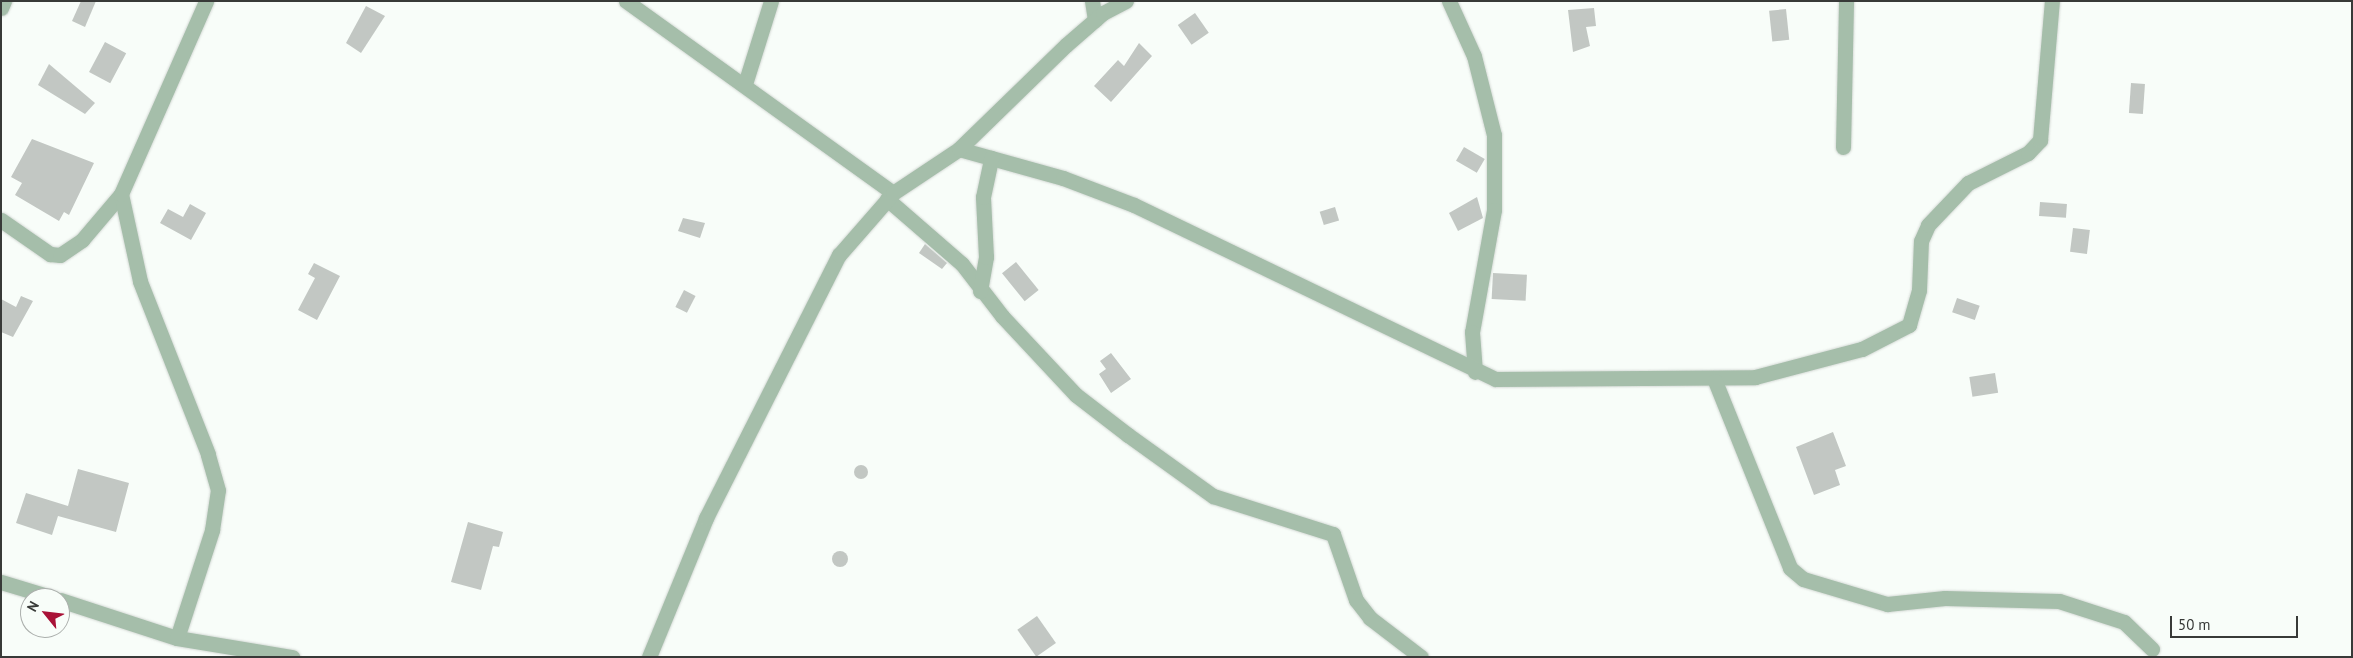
<!DOCTYPE html>
<style>
body{margin:0}
#map{position:relative;width:2353px;height:658px;overflow:hidden;background:#f8fdf9;font-family:"PT Sans",sans-serif}
div>[style]{position:absolute}
.building>*{inset:0;background:#c2c7c3;transform-origin:0 0}
.round{border-radius:50%}
.roads{filter:drop-shadow(0 0 1px #d5dad6) drop-shadow(0 0 1px #d5dad6)}
.street>*{height:15px;margin:-7.5px;padding:0 7.5px;transform-origin:7.5px;border-radius:7.5px;background:#a5beaa}
span{translate:-50% -50%;white-space:nowrap;text-align:center;line-height:1.15;-webkit-text-stroke:5px #f8fdf9;paint-order:stroke}
.frame{position:absolute;inset:0;border:2px solid #383a38;pointer-events:none}
.north{position:absolute;left:20px;top:588px;width:50px;height:50px;box-sizing:border-box;background:#f8fdf9;border:1px solid #abafac;border-radius:50%;rotate:299deg;font-size:14px;font-weight:700;line-height:20px;text-align:center;color:#383a38}
.north::after{content:'';display:block;margin:auto;width:18px;height:22px;background:#a91237;clip-path:polygon(50% 0,100% 100%,50% 72%,0 100%)}
.scale{position:absolute;left:2170px;top:616px;width:128px;height:22px;box-sizing:border-box;border:2px solid #383a38;border-top:0;padding-left:6px;font-size:15px;line-height:18px;white-space:nowrap;color:#383a38;-webkit-text-stroke:4px #f8fdf9;paint-order:stroke}
</style>
<div id="map">
<div class="building">
<i style="clip-path:polygon(81px 1px,96px 1px,85px 27px,72px 21px)"></i>
<i style="clip-path:polygon(366px 6px,385px 16px,361px 53px,346px 43px)"></i>
<i style="clip-path:polygon(1594px 8px,1596px 26px,1586px 27px,1590px 46px,1573px 52px,1568px 10px)"></i>
<i style="left:1786px;top:9px;width:31px;height:17px;rotate:84deg"></i>
<i style="left:1195px;top:13px;width:24px;height:21px;rotate:55deg"></i>
<i style="left:105px;top:42px;width:24px;height:34px;rotate:28deg"></i>
<i style="clip-path:polygon(1139px 43px,1152px 56px,1111px 102px,1094px 86px,1118px 60px,1124px 66px)"></i>
<i style="clip-path:polygon(49px 64px,95px 103px,85px 114px,38px 85px)"></i>
<i style="left:2131px;top:83px;width:14px;height:30px;rotate:4deg"></i>
<i style="clip-path:polygon(32px 139px,94px 163px,69px 215px,64px 212px,59px 221px,15px 195px,22px 183px,11px 177px)"></i>
<i style="left:1464px;top:147px;width:24px;height:16px;rotate:30deg"></i>
<i style="clip-path:polygon(1477px 197px,1483px 218px,1458px 231px,1449px 213px)"></i>
<i style="left:2040px;top:202px;width:27px;height:14px;rotate:4deg"></i>
<i style="clip-path:polygon(190px 204px,206px 213px,191px 240px,160px 223px,168px 209px,183px 217px)"></i>
<i style="left:1335px;top:207px;width:14px;height:16px;rotate:73deg"></i>
<i style="clip-path:polygon(683px 218px,705px 223px,700px 238px,678px 231px)"></i>
<i style="left:2073px;top:228px;width:17px;height:24px;rotate:7deg"></i>
<i style="clip-path:polygon(925px 244px,947px 263px,942px 269px,919px 253px)"></i>
<i style="left:1016px;top:262px;width:36px;height:18px;rotate:51deg"></i>
<i style="clip-path:polygon(314px 263px,340px 276px,317px 320px,298px 310px,315px 278px,308px 274px)"></i>
<i style="left:1493px;top:273px;width:34px;height:26px;rotate:3deg"></i>
<i style="left:684px;top:290px;width:13px;height:19px;rotate:27deg"></i>
<i style="clip-path:polygon(21px 296px,33px 301px,13px 337px,1px 332px,1px 299px,16px 307px)"></i>
<i style="left:1957px;top:298px;width:24px;height:15px;rotate:19deg"></i>
<i style="clip-path:polygon(1111px 353px,1131px 379px,1111px 393px,1099px 374px,1106px 369px,1100px 361px)"></i>
<i style="left:1995px;top:373px;width:20px;height:26px;rotate:81deg"></i>
<i style="clip-path:polygon(1833px 432px,1846px 466px,1835px 470px,1840px 485px,1814px 495px,1796px 447px)"></i>
<i class="round" style="left:854px;top:465px;width:14px;height:14px"></i>
<i style="clip-path:polygon(78px 469px,129px 483px,116px 532px,58px 516px,52px 535px,16px 523px,26px 493px,68px 506px)"></i>
<i style="clip-path:polygon(468px 522px,503px 532px,499px 547px,493px 546px,481px 590px,451px 582px)"></i>
<i class="round" style="left:832px;top:551px;width:16px;height:16px"></i>
<i style="left:1037px;top:616px;width:33px;height:24px;rotate:55deg"></i>
</div>
<div class="roads">
<div class="street">
<i style="left:626px;top:1px;width:329px;rotate:35.7deg"></i>
<i style="left:1092px;top:1px;width:19px;rotate:81deg"></i>
<i style="left:1449px;top:1px;width:60px;rotate:65.6deg"></i>
<i style="left:1474px;top:56px;width:81px;rotate:75.8deg"></i>
<i style="left:1494px;top:135px;width:75px;rotate:90deg"></i>
<i style="left:1494px;top:210px;width:124px;rotate:100.2deg"></i>
<i style="left:1472px;top:332px;width:40px;rotate:85.7deg"></i>
<i style="left:1px;top:8px;width:8px;rotate:-67deg"></i>
<i style="left:745px;top:84px;width:87px;rotate:-72.6deg"></i>
<i style="left:1843px;top:147px;width:146px;rotate:-88.8deg"></i>
<i style="left:959px;top:149px;width:108px;rotate:15.6deg"></i>
<i style="left:1063px;top:178px;width:76px;rotate:20.8deg"></i>
<i style="left:1134px;top:205px;width:401px;rotate:25.7deg"></i>
<i style="left:1495px;top:379px;width:260px;rotate:-0.4deg"></i>
<i style="left:1755px;top:377px;width:111px;rotate:-14.7deg"></i>
<i style="left:1862px;top:349px;width:53px;rotate:-27.1deg"></i>
<i style="left:1909px;top:325px;width:36px;rotate:-74deg"></i>
<i style="left:1919px;top:290px;width:49px;rotate:-87.7deg"></i>
<i style="left:1921px;top:241px;width:17px;rotate:-66deg"></i>
<i style="left:1928px;top:225px;width:58px;rotate:-46.4deg"></i>
<i style="left:1968px;top:183px;width:67px;rotate:-26.6deg"></i>
<i style="left:2028px;top:153px;width:18px;rotate:-47deg"></i>
<i style="left:2040px;top:140px;width:140px;rotate:-85.1deg"></i>
<i style="left:887px;top:199px;width:99px;rotate:40.9deg"></i>
<i style="left:962px;top:264px;width:66px;rotate:52.4deg"></i>
<i style="left:1002px;top:316px;width:108px;rotate:46.9deg"></i>
<i style="left:1076px;top:395px;width:66px;rotate:37.6deg"></i>
<i style="left:1128px;top:435px;width:105px;rotate:35.7deg"></i>
<i style="left:1213px;top:496px;width:126px;rotate:17.6deg"></i>
<i style="left:1333px;top:534px;width:70px;rotate:70.8deg"></i>
<i style="left:1356px;top:600px;width:23px;rotate:52deg"></i>
<i style="left:1370px;top:618px;width:64px;rotate:37.4deg"></i>
<i style="left:1px;top:220px;width:60px;rotate:34.8deg"></i>
<i style="left:50px;top:254px;width:10px;rotate:6deg"></i>
<i style="left:60px;top:255px;width:27px;rotate:-34deg"></i>
<i style="left:82px;top:240px;width:60px;rotate:-49.7deg"></i>
<i style="left:980px;top:291px;width:35px;rotate:-80deg"></i>
<i style="left:986px;top:257px;width:60px;rotate:-92.9deg"></i>
<i style="left:983px;top:197px;width:40px;rotate:-78deg"></i>
<i style="left:1715px;top:381px;width:201px;rotate:68.1deg"></i>
<i style="left:1790px;top:568px;width:17px;rotate:40deg"></i>
<i style="left:1803px;top:579px;width:88px;rotate:16.6deg"></i>
<i style="left:1887px;top:604px;width:58px;rotate:-5.9deg"></i>
<i style="left:1945px;top:598px;width:114px;rotate:1.5deg"></i>
<i style="left:2059px;top:601px;width:68px;rotate:17.9deg"></i>
<i style="left:2124px;top:622px;width:39px;rotate:44deg"></i>
<i style="left:1px;top:582px;width:55px;rotate:16.8deg"></i>
<i style="left:60px;top:600px;width:123px;rotate:18deg"></i>
<i style="left:177px;top:638px;width:117px;rotate:9.4deg"></i>
<i style="left:177px;top:638px;width:114px;rotate:-72deg"></i>
<i style="left:212px;top:530px;width:40px;rotate:-81.5deg"></i>
<i style="left:218px;top:490px;width:37px;rotate:-106deg"></i>
<i style="left:208px;top:454px;width:186px;rotate:-111.5deg"></i>
<i style="left:140px;top:281px;width:89px;rotate:-102.3deg"></i>
<i style="left:121px;top:194px;width:211px;rotate:-66.2deg"></i>
<i style="left:649px;top:657px;width:150px;rotate:-67.7deg"></i>
<i style="left:706px;top:518px;width:295px;rotate:-63.2deg"></i>
<i style="left:839px;top:255px;width:82px;rotate:-48.9deg"></i>
<i style="left:893px;top:193px;width:79px;rotate:-33.7deg"></i>
<i style="left:959px;top:149px;width:149px;rotate:-44.2deg"></i>
<i style="left:1066px;top:45px;width:49px;rotate:-40.9deg"></i>
<i style="left:1103px;top:13px;width:26px;rotate:-28deg"></i>
</div>
</div>
<div class="frame"></div>
<div class="north">N</div>
<div class="scale">50 m</div>
</div>
